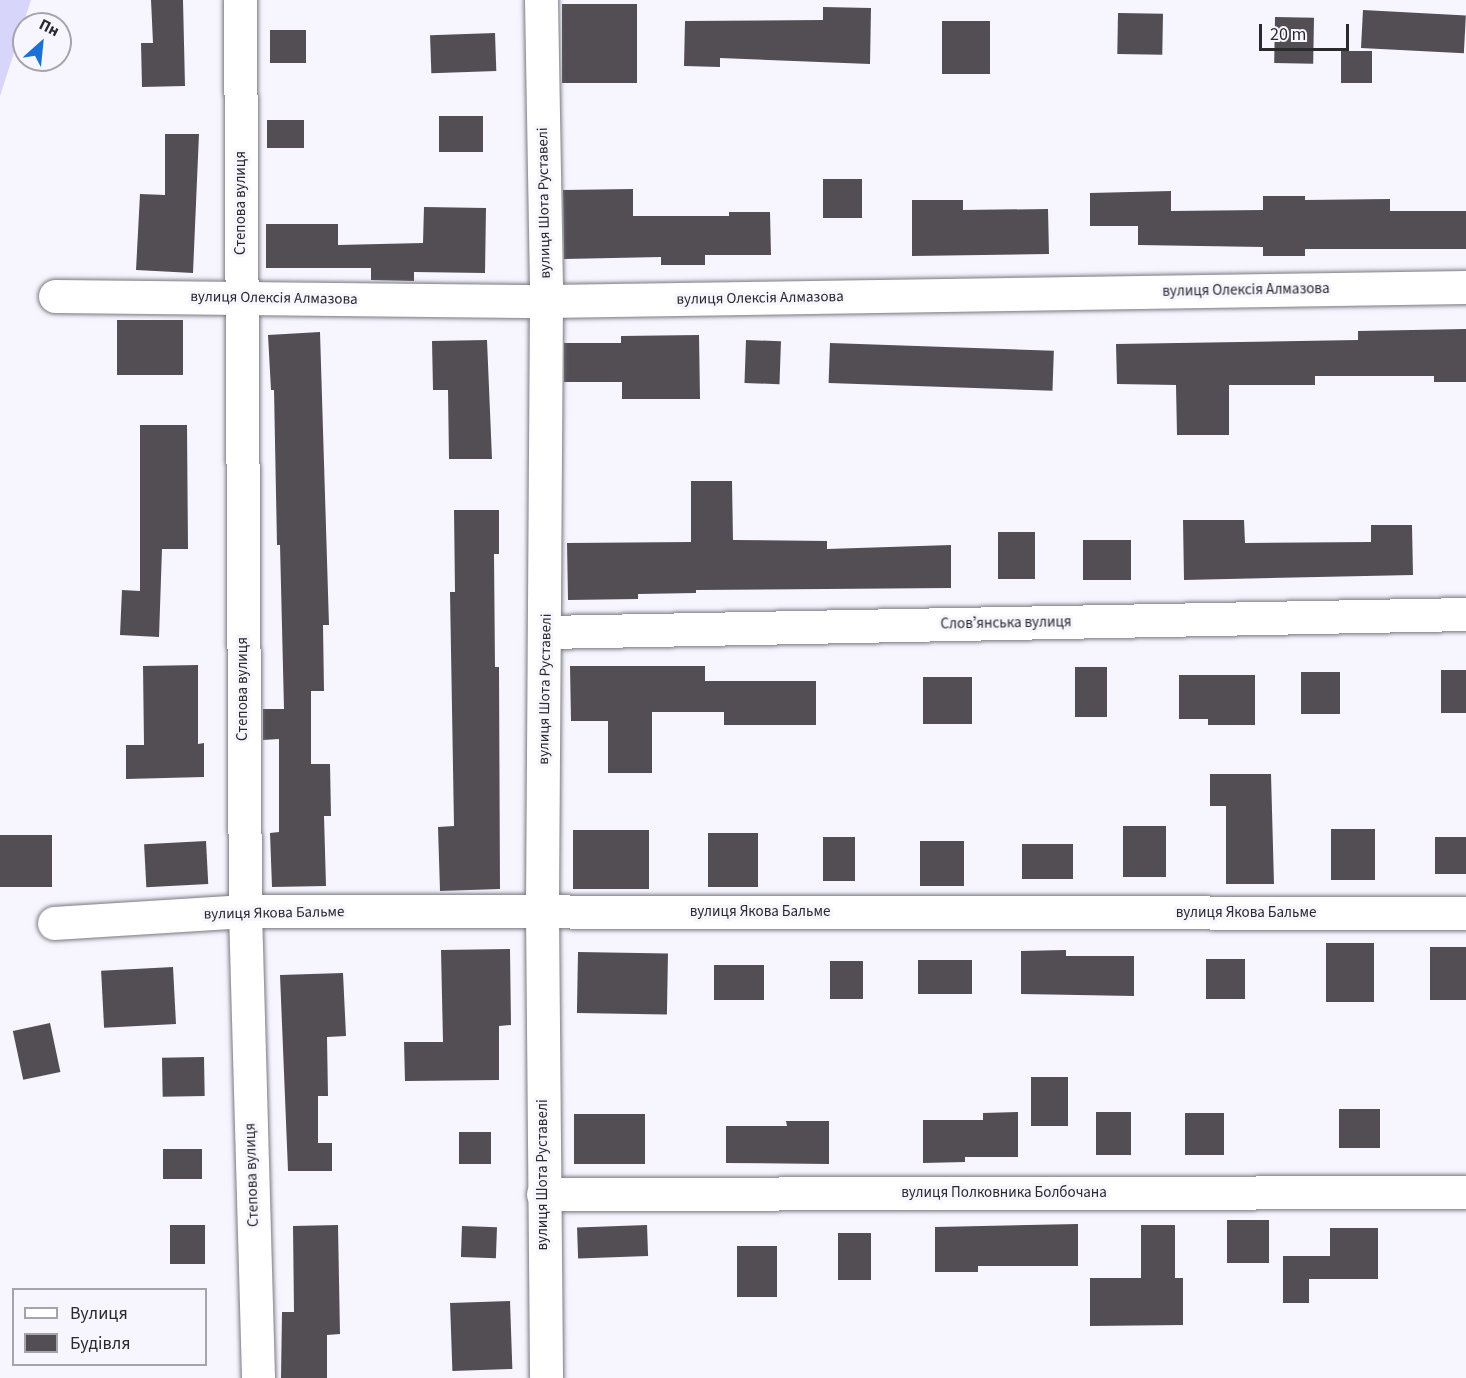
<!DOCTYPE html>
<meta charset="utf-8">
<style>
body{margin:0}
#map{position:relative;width:1466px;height:1378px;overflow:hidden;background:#f7f6ff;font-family:"Source Sans 3",sans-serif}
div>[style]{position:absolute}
.green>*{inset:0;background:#d7d6fa}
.building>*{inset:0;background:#534e54;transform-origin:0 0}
.roads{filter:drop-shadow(0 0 2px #797980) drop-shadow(0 0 2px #797980)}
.minor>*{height:33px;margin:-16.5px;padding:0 16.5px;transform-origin:16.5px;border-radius:16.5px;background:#fff}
span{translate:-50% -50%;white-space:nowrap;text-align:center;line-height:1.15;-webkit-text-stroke:6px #f7f6ff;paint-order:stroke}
.street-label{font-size:15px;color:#2a2a2d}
.legend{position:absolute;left:12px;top:1288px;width:195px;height:78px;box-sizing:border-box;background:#f7f6ff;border:2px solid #a5a4ab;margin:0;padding:8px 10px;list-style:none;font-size:18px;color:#2a2a2d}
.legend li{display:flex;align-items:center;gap:12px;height:30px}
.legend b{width:30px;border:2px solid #a5a4ab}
.north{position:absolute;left:12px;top:12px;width:60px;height:60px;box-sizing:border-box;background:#f7f6ff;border:2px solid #a5a4ab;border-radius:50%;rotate:27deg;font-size:16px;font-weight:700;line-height:24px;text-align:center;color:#2a2a2d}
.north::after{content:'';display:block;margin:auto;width:21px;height:27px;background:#1671da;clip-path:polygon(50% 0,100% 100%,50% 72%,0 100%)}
.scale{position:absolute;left:1259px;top:24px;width:90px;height:27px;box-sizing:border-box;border:3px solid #2a2a2d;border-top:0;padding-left:8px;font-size:18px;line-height:21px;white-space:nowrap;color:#2a2a2d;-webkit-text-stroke:4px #f7f6ff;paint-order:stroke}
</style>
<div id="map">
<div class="green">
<i style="clip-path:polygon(0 0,31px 0,0 96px)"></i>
</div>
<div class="building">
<i style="clip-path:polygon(151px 0,183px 0,185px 86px,142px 87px,141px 43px,153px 43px)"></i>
<i style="left:562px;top:4px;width:75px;height:79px"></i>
<i style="clip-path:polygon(823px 7px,871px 8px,870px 64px,720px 58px,720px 67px,684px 66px,685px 21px,823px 20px)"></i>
<i style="left:1363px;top:10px;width:103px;height:38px;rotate:3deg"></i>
<i style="left:1118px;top:13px;width:45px;height:41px;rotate:1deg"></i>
<i style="left:1275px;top:17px;width:39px;height:46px;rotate:1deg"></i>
<i style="left:942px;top:21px;width:48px;height:53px"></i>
<i style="left:270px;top:30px;width:36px;height:33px"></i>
<i style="left:495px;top:33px;width:38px;height:65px;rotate:88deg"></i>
<i style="left:1341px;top:51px;width:31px;height:32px"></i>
<i style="left:439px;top:116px;width:44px;height:36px"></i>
<i style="left:267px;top:120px;width:37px;height:28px"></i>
<i style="clip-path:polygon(165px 134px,199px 134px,193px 273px,136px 270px,140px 194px,165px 195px)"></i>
<i style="left:823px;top:179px;width:39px;height:39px"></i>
<i style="clip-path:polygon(633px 189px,633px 216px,729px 216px,729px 212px,770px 212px,771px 255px,705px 255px,705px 265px,661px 265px,661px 257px,564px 259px,563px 190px)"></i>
<i style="clip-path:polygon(1171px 191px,1171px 211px,1263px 210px,1263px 196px,1305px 196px,1305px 200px,1390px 199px,1390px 211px,1466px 211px,1466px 249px,1305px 249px,1305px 256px,1263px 256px,1263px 247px,1138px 245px,1138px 226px,1090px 226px,1090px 193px)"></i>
<i style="clip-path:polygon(912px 200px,963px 200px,963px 210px,1048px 209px,1049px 254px,912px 256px)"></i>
<i style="clip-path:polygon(424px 207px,486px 208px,485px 273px,414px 272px,414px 281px,371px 280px,371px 268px,266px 268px,266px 224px,338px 224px,338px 245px,423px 243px)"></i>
<i style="left:117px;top:320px;width:66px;height:55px"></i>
<i style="clip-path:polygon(1466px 329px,1466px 382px,1434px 382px,1434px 376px,1315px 376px,1315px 385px,1229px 385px,1229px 435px,1177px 435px,1176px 385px,1117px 384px,1116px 344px,1358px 340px,1358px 331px)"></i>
<i style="clip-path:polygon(320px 332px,329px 625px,323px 625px,324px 691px,311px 691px,311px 764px,330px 764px,331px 816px,324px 816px,326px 886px,272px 887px,270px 833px,279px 832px,279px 739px,263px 740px,263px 709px,284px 709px,280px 545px,277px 545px,274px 390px,271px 390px,268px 335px)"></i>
<i style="clip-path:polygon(699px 335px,700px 399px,622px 399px,622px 382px,564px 382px,564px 343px,621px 343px,621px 336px)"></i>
<i style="clip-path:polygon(487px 340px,492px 459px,449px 459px,448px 390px,433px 390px,432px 341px)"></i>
<i style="left:746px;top:340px;width:35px;height:43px;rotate:2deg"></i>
<i style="left:830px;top:343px;width:224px;height:40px;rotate:2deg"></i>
<i style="clip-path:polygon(140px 425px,187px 425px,188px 549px,162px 549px,159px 637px,120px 635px,122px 590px,140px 591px)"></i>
<i style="clip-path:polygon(691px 481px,732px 481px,733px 540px,827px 541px,827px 549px,951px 545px,951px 588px,696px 590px,696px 593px,638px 594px,638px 599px,568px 600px,567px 543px,691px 542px)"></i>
<i style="clip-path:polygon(454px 510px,499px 510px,499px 554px,494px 554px,495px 667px,499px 667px,500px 889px,440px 891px,438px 827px,454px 826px,450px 592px,455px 592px)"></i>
<i style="clip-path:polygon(1183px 520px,1244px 520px,1245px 543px,1371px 542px,1371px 525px,1412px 525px,1413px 575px,1184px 580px)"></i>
<i style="left:998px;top:532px;width:37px;height:47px"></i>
<i style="left:1083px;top:540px;width:48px;height:40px"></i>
<i style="clip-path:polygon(198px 665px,198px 744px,204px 743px,204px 777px,126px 779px,126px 745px,144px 745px,143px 666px)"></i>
<i style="clip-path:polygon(570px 666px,705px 666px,705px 681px,816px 681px,816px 725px,724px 725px,724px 712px,652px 712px,652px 773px,608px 773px,608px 721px,571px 721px)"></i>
<i style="left:1075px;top:667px;width:32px;height:50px"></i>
<i style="left:1441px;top:670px;width:25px;height:43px"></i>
<i style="left:1301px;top:672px;width:39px;height:42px"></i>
<i style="clip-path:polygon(1179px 675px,1255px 675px,1255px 725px,1208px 725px,1208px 719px,1179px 719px)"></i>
<i style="left:923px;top:677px;width:49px;height:47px"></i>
<i style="clip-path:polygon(1210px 774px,1271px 774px,1274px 884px,1226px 884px,1226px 806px,1210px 806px)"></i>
<i style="left:1123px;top:826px;width:43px;height:51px"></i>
<i style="left:1331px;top:829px;width:44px;height:51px"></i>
<i style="left:573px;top:830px;width:76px;height:59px"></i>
<i style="left:708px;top:833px;width:50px;height:54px"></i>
<i style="left:0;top:835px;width:52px;height:52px"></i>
<i style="left:823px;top:837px;width:32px;height:44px"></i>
<i style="left:1435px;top:837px;width:31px;height:37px"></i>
<i style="left:206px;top:841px;width:43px;height:62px;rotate:87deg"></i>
<i style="left:920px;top:841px;width:44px;height:45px"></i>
<i style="left:1022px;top:844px;width:51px;height:35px"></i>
<i style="left:1374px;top:943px;width:59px;height:48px;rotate:90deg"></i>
<i style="left:1430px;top:947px;width:36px;height:53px"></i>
<i style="clip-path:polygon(510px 949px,511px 1025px,499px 1026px,499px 1080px,405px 1081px,404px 1042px,443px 1042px,441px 950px)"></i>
<i style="clip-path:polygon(1066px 950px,1066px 956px,1134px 956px,1134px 996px,1021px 994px,1021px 951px)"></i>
<i style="left:578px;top:952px;width:90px;height:61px;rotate:1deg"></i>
<i style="left:1206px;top:959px;width:39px;height:40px"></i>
<i style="left:972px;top:960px;width:34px;height:54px;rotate:90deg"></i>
<i style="left:830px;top:961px;width:33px;height:38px"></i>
<i style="left:764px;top:965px;width:35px;height:50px;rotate:90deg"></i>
<i style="left:173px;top:967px;width:57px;height:72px;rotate:87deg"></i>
<i style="clip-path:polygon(343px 973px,346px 1036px,327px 1037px,328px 1096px,318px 1096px,318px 1143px,332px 1143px,332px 1171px,288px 1171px,280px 975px)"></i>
<i style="left:50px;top:1023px;width:50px;height:38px;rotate:78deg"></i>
<i style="left:204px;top:1057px;width:39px;height:42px;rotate:89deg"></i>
<i style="left:1068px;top:1077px;width:49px;height:37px;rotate:90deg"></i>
<i style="left:1339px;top:1109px;width:41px;height:39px"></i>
<i style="clip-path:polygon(1018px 1112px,1018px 1157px,965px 1157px,965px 1162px,923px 1163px,923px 1120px,983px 1120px,983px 1113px)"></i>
<i style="left:1096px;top:1112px;width:35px;height:43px"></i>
<i style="left:1185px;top:1113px;width:39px;height:42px"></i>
<i style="left:574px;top:1114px;width:71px;height:50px"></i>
<i style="clip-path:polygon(786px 1121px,829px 1121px,829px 1164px,726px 1163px,726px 1126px,787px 1126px)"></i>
<i style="left:459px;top:1132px;width:32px;height:32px"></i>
<i style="left:163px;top:1149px;width:39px;height:30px"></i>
<i style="left:1227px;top:1220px;width:42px;height:43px"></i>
<i style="clip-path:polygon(1078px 1224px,1078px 1266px,978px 1266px,978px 1272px,935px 1272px,935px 1227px)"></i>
<i style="left:170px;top:1225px;width:35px;height:39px"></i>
<i style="clip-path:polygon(338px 1225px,340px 1334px,327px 1335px,327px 1378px,281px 1378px,282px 1312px,294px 1312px,293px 1226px)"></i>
<i style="left:647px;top:1225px;width:31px;height:70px;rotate:88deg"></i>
<i style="clip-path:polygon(1141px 1225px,1175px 1225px,1175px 1278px,1183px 1278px,1183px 1325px,1090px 1326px,1090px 1278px,1141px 1278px)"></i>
<i style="left:462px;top:1226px;width:35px;height:31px;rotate:2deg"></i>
<i style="clip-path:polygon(1330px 1228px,1378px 1228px,1378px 1279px,1309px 1279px,1309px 1303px,1283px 1303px,1283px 1256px,1330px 1256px)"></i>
<i style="left:838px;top:1233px;width:33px;height:47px"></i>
<i style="left:737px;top:1246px;width:40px;height:51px"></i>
<i style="left:510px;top:1301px;width:68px;height:60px;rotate:88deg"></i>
</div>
<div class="roads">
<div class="minor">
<i style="left:240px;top:0;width:911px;rotate:89.69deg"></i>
<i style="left:245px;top:911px;width:467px;rotate:88.4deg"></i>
<i style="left:541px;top:0;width:301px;rotate:89deg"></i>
<i style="left:546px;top:301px;width:611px;rotate:90.38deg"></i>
<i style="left:542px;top:912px;width:466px;rotate:89.5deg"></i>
<i style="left:55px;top:296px;width:491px;rotate:0.6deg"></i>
<i style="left:546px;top:301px;width:920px;rotate:-0.87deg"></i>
<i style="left:546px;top:632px;width:920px;rotate:-1.12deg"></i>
<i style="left:54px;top:923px;width:191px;rotate:-3.6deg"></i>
<i style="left:245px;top:911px;width:1221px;rotate:0.09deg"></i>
<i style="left:543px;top:1194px;width:923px;rotate:-0.12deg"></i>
</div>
</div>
<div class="street-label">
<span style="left:241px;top:203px;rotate:-90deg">Степова вулиця</span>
<span style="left:544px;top:203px;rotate:-91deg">вулиця Шота Руставелі</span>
<span style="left:1246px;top:290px;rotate:-1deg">вулиця Олексія Алмазова</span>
<span style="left:274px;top:298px;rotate:1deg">вулиця Олексія Алмазова</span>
<span style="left:760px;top:298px;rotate:-1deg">вулиця Олексія Алмазова</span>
<span style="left:1006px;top:623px;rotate:-1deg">Словʼянська вулиця</span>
<span style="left:243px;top:689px;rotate:-90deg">Степова вулиця</span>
<span style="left:545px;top:689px;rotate:-89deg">вулиця Шота Руставелі</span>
<span style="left:760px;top:912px">вулиця Якова Бальме</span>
<span style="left:274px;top:913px;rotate:-1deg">вулиця Якова Бальме</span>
<span style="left:1246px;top:913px">вулиця Якова Бальме</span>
<span style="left:252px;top:1175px;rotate:-92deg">Степова вулиця</span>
<span style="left:543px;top:1175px;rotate:-90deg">вулиця Шота Руставелі</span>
<span style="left:1004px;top:1193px">вулиця Полковника Болбочана</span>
</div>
<ul class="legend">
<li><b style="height:8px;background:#fff"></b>Вулиця</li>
<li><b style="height:16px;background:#534e54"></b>Будівля</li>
</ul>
<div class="north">Пн</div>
<div class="scale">20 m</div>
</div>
